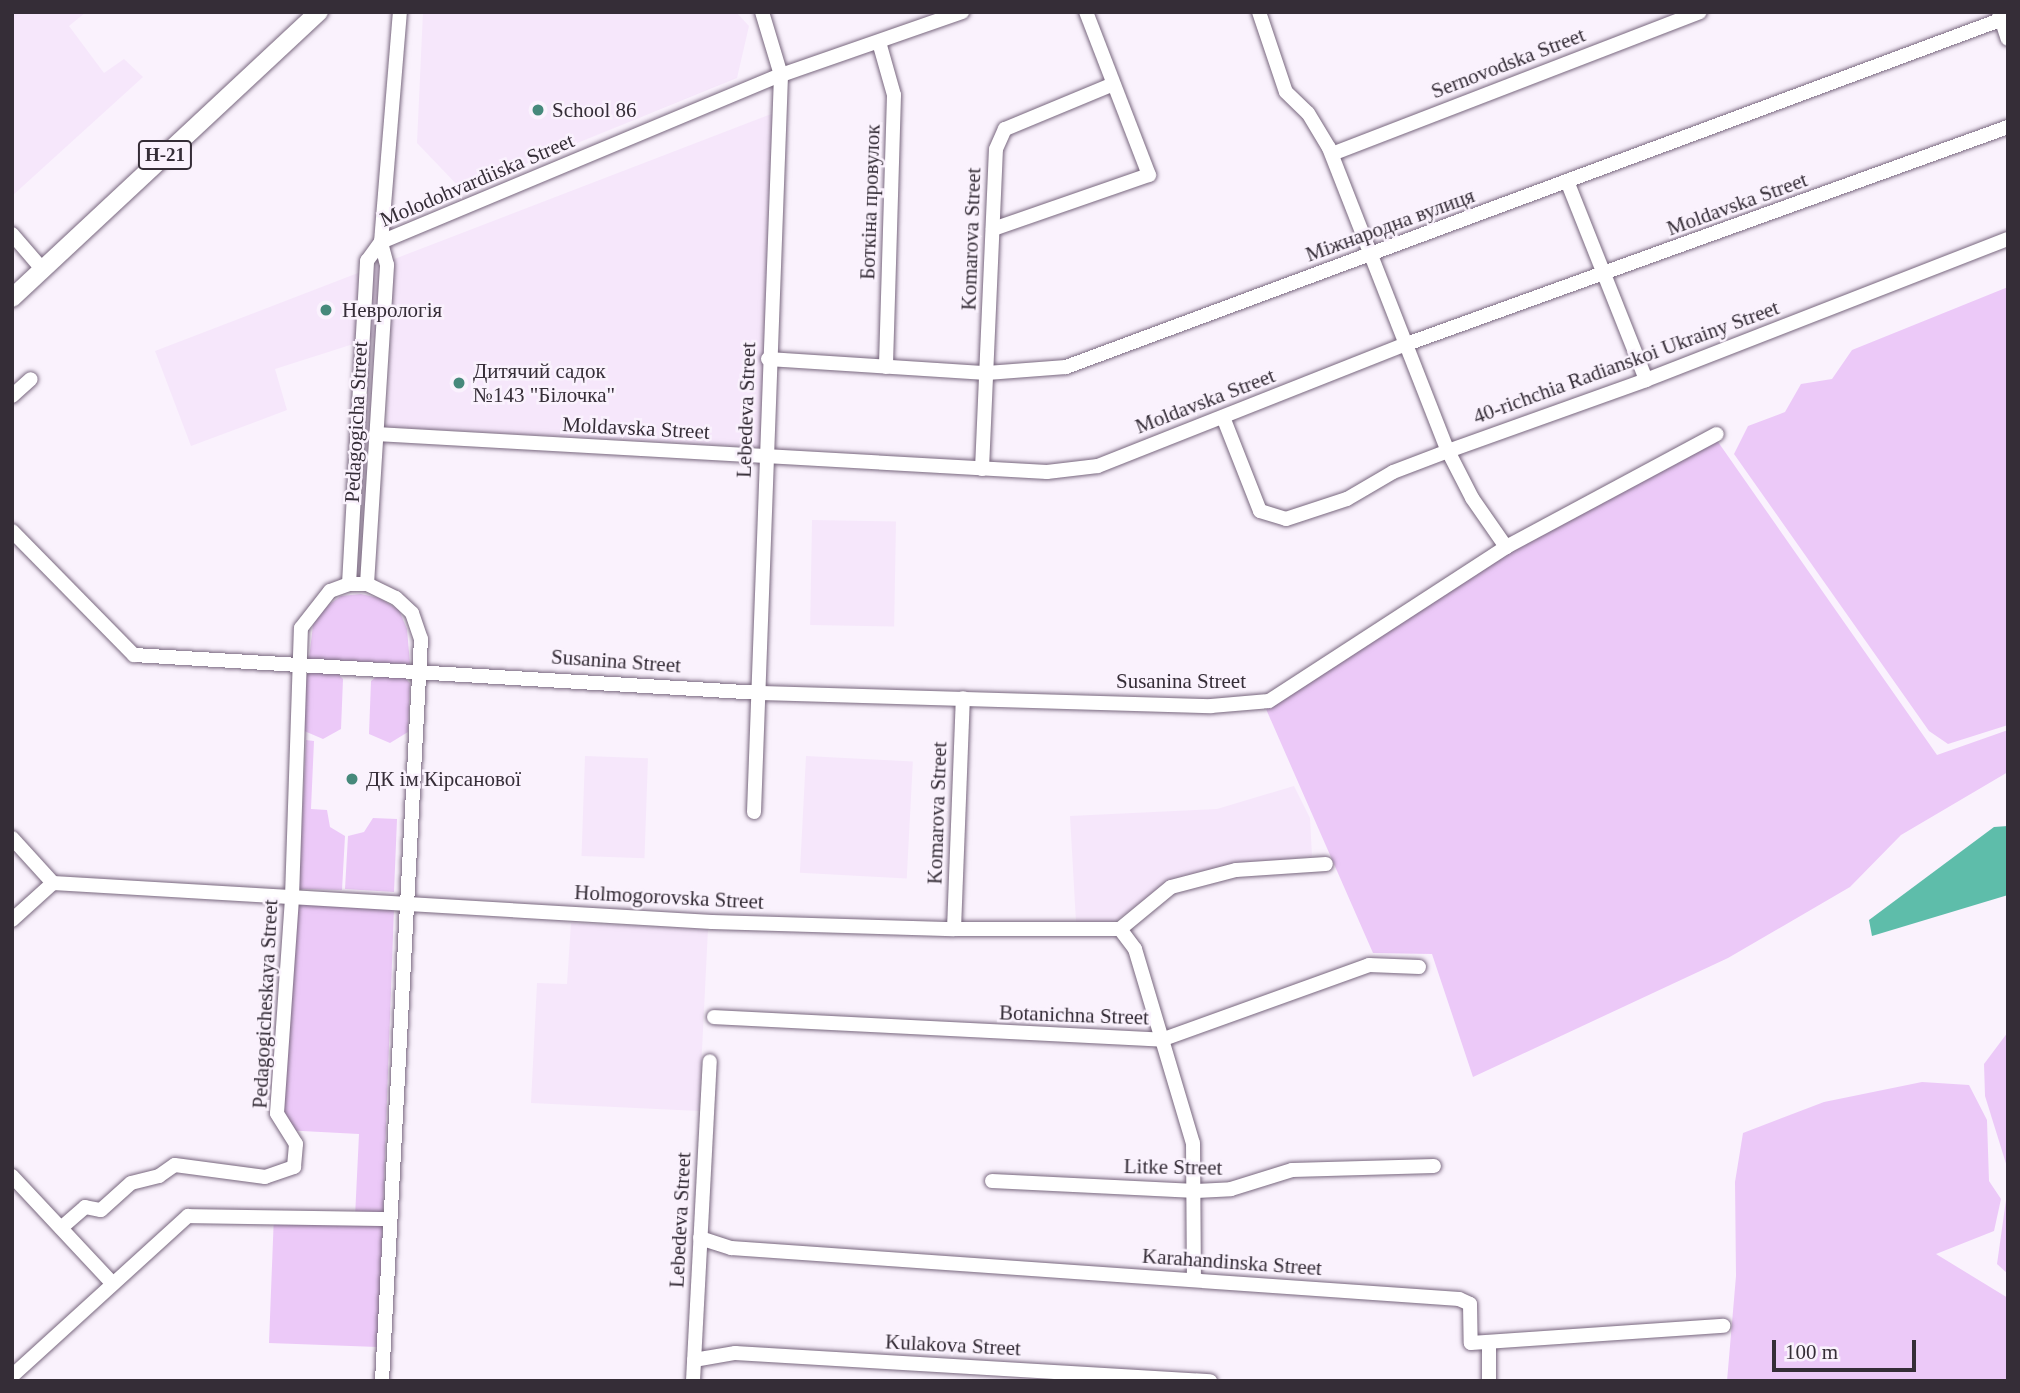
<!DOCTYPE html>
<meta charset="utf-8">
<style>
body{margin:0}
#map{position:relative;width:2020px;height:1393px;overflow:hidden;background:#faf2fd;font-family:Georgia,serif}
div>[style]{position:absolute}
.built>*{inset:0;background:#f6e7fb;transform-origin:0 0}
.green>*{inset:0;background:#ecc9f8}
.water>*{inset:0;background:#5ebdaa}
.roads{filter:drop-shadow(0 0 2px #78677e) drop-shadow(0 0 2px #78677e)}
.minor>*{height:14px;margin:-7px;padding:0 7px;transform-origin:7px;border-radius:7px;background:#fff}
.major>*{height:18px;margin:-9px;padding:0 9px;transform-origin:9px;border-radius:9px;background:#fff}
.dots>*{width:19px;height:19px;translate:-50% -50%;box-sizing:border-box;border:4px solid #faf2fd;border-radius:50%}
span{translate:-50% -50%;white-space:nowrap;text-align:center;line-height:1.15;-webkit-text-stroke:5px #faf2fd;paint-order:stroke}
.shield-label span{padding:2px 5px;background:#faf2fd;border:2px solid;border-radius:5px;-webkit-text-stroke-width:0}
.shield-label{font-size:19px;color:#352d37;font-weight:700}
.street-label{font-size:21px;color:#352d37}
.poi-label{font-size:21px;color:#352d37}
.left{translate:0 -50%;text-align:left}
.frame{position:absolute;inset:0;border:14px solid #352d37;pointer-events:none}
.scale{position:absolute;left:1772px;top:1340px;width:144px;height:32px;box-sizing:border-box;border:4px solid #352d37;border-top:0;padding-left:9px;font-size:21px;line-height:24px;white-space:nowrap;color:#352d37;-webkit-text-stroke:5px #faf2fd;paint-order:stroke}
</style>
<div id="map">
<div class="built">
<i style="clip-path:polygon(12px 12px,86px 12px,69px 26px,104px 73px,124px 59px,143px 77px,12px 196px)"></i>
<i style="clip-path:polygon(423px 12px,736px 12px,749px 26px,737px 78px,462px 190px,417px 143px)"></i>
<i style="clip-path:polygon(774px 113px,761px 447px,387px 427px,391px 332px,275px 369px,287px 410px,191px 446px,155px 351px)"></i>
<i style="left:812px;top:520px;width:84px;height:105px;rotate:1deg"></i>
<i style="left:585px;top:756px;width:63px;height:100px;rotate:2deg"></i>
<i style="left:806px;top:756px;width:107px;height:117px;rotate:3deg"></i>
<i style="clip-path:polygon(1294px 786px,1310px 818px,1312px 856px,1236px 866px,1169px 882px,1111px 924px,1076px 922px,1070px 816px,1217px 809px)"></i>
<i style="clip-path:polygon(571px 923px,708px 929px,699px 1111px,531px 1103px,537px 983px,567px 984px)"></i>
</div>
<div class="green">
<i style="clip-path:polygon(2008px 287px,2008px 725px,1948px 744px,1929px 731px,1734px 454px,1748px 426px,1785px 412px,1801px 384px,1832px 379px,1852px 350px)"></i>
<i style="clip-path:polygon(1716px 439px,1937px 755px,2008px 730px,2008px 772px,1901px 835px,1850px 887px,1728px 958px,1473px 1077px,1432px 954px,1373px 953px,1266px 709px,1498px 556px)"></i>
<i style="clip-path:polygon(361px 594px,379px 598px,399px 610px,407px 629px,410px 664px,309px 659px,313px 625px,323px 609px,341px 596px)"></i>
<i style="clip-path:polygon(313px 670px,336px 672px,343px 679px,341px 729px,323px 739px,302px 730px,304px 677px)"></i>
<i style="clip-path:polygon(380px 674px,403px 676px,410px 683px,408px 732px,390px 743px,369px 734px,371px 681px)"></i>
<i style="clip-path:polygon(306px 740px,314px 741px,311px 809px,327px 810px,330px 827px,345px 836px,342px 890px,299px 889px)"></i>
<i style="clip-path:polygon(373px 818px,397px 819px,394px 892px,345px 889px,348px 836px,364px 832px)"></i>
<i style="clip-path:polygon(296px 904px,394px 908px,378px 1347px,269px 1343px,274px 1214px,355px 1217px,359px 1134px,283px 1130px)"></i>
<i style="clip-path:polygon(2008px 1032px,2008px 1170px,1985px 1096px,1984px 1064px)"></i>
<i style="clip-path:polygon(1922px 1082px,1969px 1085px,1987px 1120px,1989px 1181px,2001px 1199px,1994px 1231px,1936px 1254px,2008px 1298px,2008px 1381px,1727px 1381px,1736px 1276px,1735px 1182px,1743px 1133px,1824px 1102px)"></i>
<i style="clip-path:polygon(2008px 1186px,2008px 1274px,1997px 1264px)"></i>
</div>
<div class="water">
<i style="clip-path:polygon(2008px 826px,2008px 895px,1872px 936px,1869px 920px,1994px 827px)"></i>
</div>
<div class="roads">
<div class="minor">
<i style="left:1259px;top:12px;width:84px;rotate:71.4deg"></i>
<i style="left:1286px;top:92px;width:30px;rotate:44deg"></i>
<i style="left:1308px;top:113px;width:41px;rotate:59deg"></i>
<i style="left:1329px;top:148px;width:326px;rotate:68.6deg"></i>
<i style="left:1448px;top:451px;width:53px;rotate:62.9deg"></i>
<i style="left:1472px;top:498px;width:60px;rotate:55.2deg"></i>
<i style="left:1999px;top:12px;width:28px;rotate:72deg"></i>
<i style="left:879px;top:42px;width:55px;rotate:74.2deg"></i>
<i style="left:894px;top:95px;width:272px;rotate:91.7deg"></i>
<i style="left:1332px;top:154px;width:394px;rotate:-21.1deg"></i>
<i style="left:1567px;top:181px;width:214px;rotate:68.3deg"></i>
<i style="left:993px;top:229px;width:165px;rotate:-19.1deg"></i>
<i style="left:1149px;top:175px;width:175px;rotate:-111.1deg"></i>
<i style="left:12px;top:234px;width:48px;rotate:49.3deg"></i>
<i style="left:768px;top:359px;width:219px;rotate:3.7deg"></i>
<i style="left:987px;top:373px;width:79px;rotate:-4.3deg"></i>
<i style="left:1066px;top:367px;width:1005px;rotate:-20.38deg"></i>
<i style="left:12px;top:396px;width:25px;rotate:-42deg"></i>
<i style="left:1223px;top:417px;width:101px;rotate:68.5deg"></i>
<i style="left:1260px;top:511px;width:27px;rotate:17deg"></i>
<i style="left:1286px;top:519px;width:64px;rotate:-18.2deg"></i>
<i style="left:1347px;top:499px;width:53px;rotate:-30.4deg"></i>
<i style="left:1393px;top:472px;width:59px;rotate:-20.9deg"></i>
<i style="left:1448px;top:451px;width:210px;rotate:-19.7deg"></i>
<i style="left:1646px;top:380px;width:388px;rotate:-21.3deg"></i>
<i style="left:376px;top:434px;width:672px;rotate:3.24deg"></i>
<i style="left:1047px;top:472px;width:51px;rotate:-6.7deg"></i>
<i style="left:1098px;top:466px;width:329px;rotate:-21.6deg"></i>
<i style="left:1404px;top:345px;width:642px;rotate:-19.85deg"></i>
<i style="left:982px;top:469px;width:320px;rotate:-87.5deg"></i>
<i style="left:996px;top:149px;width:22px;rotate:-66deg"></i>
<i style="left:1005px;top:129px;width:115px;rotate:-22.5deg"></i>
<i style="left:12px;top:531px;width:174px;rotate:45.5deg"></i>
<i style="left:134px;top:655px;width:628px;rotate:3.47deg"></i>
<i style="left:761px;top:693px;width:450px;rotate:1.7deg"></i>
<i style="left:1211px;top:706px;width:58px;rotate:-4.9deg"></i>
<i style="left:1269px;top:701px;width:283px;rotate:-33deg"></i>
<i style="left:1506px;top:547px;width:239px;rotate:-28.2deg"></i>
<i style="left:349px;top:584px;width:324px;rotate:-86.8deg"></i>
<i style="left:367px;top:261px;width:24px;rotate:-54deg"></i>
<i style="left:381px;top:242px;width:433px;rotate:-22.7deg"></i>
<i style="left:781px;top:75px;width:192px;rotate:-19.2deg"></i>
<i style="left:367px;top:584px;width:320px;rotate:-86.4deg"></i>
<i style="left:387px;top:265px;width:24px;rotate:-105deg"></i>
<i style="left:381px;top:242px;width:231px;rotate:-85.3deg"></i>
<i style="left:754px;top:812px;width:737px;rotate:-87.9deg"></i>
<i style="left:781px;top:75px;width:66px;rotate:-106.8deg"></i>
<i style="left:12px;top:838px;width:61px;rotate:47.7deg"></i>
<i style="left:53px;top:883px;width:660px;rotate:3.39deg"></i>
<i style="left:712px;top:922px;width:242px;rotate:1.7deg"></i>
<i style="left:954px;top:929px;width:166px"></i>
<i style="left:1120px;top:929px;width:66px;rotate:-39.5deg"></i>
<i style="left:1171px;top:887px;width:67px;rotate:-14.7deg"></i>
<i style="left:1236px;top:870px;width:90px;rotate:-3.8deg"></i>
<i style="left:12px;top:920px;width:55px;rotate:-42.1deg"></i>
<i style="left:954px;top:929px;width:231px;rotate:-87.8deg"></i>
<i style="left:1120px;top:929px;width:25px;rotate:53deg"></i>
<i style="left:1135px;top:949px;width:202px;rotate:73.4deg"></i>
<i style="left:1193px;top:1143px;width:137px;rotate:89.6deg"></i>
<i style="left:714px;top:1017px;width:448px;rotate:2.9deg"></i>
<i style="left:1161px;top:1040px;width:221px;rotate:-19.8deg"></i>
<i style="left:1369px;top:965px;width:50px;rotate:2.3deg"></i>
<i style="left:12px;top:1176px;width:146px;rotate:46.9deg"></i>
<i style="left:992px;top:1181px;width:204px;rotate:2.8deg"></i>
<i style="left:1196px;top:1191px;width:35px;rotate:-3deg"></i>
<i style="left:1231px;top:1189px;width:64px;rotate:-17.3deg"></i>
<i style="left:1292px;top:1170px;width:142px;rotate:-1.6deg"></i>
<i style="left:61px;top:1228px;width:32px;rotate:-41deg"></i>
<i style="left:85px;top:1207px;width:16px;rotate:11deg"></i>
<i style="left:101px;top:1210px;width:40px;rotate:-42deg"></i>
<i style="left:131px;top:1183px;width:29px;rotate:-14deg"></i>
<i style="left:159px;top:1176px;width:19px;rotate:-35deg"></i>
<i style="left:175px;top:1165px;width:91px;rotate:7.6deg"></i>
<i style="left:265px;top:1177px;width:31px;rotate:-19deg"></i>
<i style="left:294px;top:1167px;width:23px;rotate:-85deg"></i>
<i style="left:296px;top:1144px;width:36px;rotate:-122deg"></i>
<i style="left:277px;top:1113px;width:217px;rotate:-86deg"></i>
<i style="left:292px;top:897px;width:269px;rotate:-88.1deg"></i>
<i style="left:301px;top:628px;width:47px;rotate:-51.9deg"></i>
<i style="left:330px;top:591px;width:20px;rotate:-20deg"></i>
<i style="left:349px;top:584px;width:18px"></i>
<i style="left:367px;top:584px;width:32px;rotate:26deg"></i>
<i style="left:396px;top:598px;width:22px;rotate:43deg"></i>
<i style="left:412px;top:613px;width:28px;rotate:71deg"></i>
<i style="left:421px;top:639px;width:743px;rotate:93.01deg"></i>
<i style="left:700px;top:1238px;width:33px;rotate:18deg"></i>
<i style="left:731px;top:1248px;width:730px;rotate:4.01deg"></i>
<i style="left:1459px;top:1299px;width:12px;rotate:24deg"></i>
<i style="left:1470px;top:1304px;width:39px;rotate:89deg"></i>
<i style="left:1471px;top:1343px;width:253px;rotate:-3.9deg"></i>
<i style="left:1489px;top:1343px;width:38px;rotate:90deg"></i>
<i style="left:694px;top:1360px;width:42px;rotate:-9.7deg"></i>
<i style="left:735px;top:1353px;width:476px;rotate:3.4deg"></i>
<i style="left:12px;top:1376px;width:238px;rotate:-42.3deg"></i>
<i style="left:188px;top:1216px;width:202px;rotate:0.9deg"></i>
<i style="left:693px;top:1381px;width:320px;rotate:-87deg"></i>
</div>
<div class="major">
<i style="left:12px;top:298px;width:420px;rotate:-43deg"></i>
</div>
</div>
<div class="dots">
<i style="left:538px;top:110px;background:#46897b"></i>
<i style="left:326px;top:310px;background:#46897b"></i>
<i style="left:459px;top:383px;background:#46897b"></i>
<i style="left:352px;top:779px;background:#46897b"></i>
</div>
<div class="shield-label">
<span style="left:165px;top:155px">Н-21</span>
</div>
<div class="street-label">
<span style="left:1508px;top:63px;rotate:-21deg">Sernovodska Street</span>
<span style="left:477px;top:180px;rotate:-23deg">Molodohvardiiska Street</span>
<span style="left:870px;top:202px;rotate:-88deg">Боткіна провулок</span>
<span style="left:1737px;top:204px;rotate:-20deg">Moldavska Street</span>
<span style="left:1390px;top:225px;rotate:-20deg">Міжнародна вулиця</span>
<span style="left:971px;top:239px;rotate:-88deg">Komarova Street</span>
<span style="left:1626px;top:362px;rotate:-20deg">40-richchia Radianskoi Ukrainy Street</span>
<span style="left:1205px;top:401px;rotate:-21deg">Moldavska Street</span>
<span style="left:746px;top:410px;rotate:-88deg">Lebedeva Street</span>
<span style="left:356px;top:422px;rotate:-87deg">Pedagogicha Street</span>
<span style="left:636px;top:428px;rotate:3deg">Moldavska Street</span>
<span style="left:616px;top:661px;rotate:4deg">Susanina Street</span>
<span style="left:1181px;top:681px">Susanina Street</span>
<span style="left:937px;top:813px;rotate:-88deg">Komarova Street</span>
<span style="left:669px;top:897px;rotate:3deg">Holmogorovska Street</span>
<span style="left:265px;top:1004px;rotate:-87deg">Pedagogicheskaya Street</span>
<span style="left:1074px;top:1015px;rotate:2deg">Botanichna Street</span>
<span style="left:1173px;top:1167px;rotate:1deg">Litke Street</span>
<span style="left:680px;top:1220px;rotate:-87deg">Lebedeva Street</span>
<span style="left:1232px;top:1262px;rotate:4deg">Karahandinska Street</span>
<span style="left:953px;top:1345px;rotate:3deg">Kulakova Street</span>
</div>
<div class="poi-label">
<span class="left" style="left:552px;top:110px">School 86</span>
<span class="left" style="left:342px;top:310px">Неврологія</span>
<span class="left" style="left:473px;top:383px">Дитячий садок<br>№143 "Білочка"</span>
<span class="left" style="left:366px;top:779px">ДК ім Кірсанової</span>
</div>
<div class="frame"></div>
<div class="scale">100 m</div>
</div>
